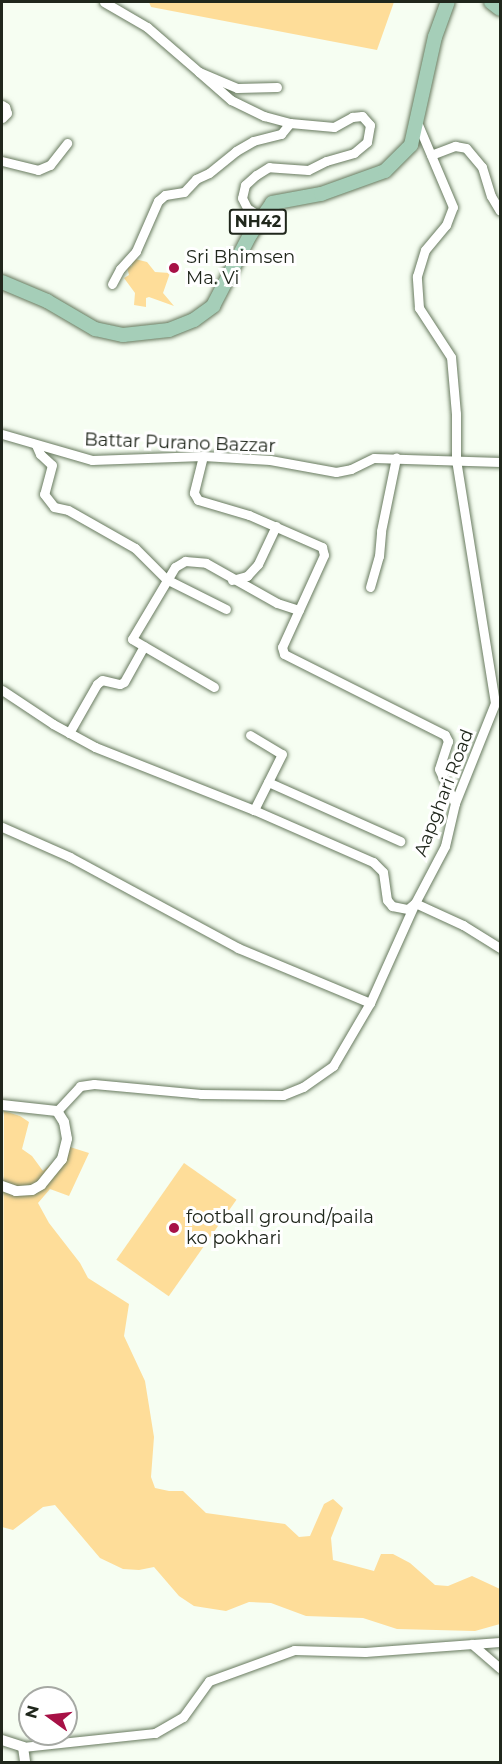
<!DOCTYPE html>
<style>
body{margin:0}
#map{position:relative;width:502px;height:1764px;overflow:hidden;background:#f6fef2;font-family:Montserrat,sans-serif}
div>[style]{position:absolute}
.green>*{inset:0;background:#fedd99;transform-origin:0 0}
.roads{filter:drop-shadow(0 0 2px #687a5f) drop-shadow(0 0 2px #687a5f)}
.minor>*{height:9px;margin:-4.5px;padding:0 4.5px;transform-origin:4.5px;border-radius:4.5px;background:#fff}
.tertiary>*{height:10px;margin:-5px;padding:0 5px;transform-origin:5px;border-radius:5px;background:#fff}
.primary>*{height:14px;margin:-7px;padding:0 7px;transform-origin:7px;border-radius:7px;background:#a5ceb8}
.dots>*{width:16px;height:16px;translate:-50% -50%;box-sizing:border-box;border:3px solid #fff;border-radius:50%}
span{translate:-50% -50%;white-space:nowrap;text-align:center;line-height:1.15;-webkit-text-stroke:6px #fff;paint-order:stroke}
.shield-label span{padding:2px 4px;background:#fff;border:2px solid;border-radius:4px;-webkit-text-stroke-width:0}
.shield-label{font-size:16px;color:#20271c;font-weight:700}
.poi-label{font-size:18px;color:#20271c}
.left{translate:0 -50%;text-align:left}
.street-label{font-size:18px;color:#20271c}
.frame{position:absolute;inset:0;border:3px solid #20271c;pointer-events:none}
.north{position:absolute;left:18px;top:1686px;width:60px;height:60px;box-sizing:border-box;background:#fff;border:2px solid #a6a9a4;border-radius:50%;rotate:285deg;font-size:16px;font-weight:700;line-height:24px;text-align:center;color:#20271c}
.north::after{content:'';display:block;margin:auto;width:21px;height:27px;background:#a71146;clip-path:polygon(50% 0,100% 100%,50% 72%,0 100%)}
</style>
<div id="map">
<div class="green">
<i style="clip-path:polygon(149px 2px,394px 2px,377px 50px,151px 7px)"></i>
<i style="clip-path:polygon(135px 259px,147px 262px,155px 272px,170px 273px,163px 293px,174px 306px,149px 297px,146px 298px,146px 307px,134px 305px,135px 293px,124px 278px,129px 275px,127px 267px,132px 266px,131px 261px)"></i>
<i style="clip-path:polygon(4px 1111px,20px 1116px,29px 1122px,22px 1149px,32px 1156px,43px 1171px,70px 1147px,89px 1153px,69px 1196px,50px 1189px,38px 1203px,49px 1223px,80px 1263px,88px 1278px,129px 1304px,124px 1336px,145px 1381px,154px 1437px,151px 1477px,155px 1488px,169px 1491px,183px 1491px,206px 1513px,285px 1524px,299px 1537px,310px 1536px,324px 1504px,333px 1499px,343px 1508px,331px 1538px,333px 1560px,374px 1571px,381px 1554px,393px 1554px,410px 1563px,435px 1585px,448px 1586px,472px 1576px,500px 1589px,500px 1624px,475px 1631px,397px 1629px,363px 1618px,306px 1616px,271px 1603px,249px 1602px,226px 1611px,194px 1606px,179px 1596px,154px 1567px,139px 1570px,123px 1569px,100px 1558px,55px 1505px,43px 1507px,13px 1530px,2px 1527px)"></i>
<i style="left:184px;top:1163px;width:64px;height:118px;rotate:35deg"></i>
</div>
<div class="roads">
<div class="minor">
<i style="left:104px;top:2px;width:50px;rotate:30.2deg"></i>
<i style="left:147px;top:27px;width:69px;rotate:40.9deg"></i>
<i style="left:199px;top:72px;width:41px;rotate:22.8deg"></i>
<i style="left:237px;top:88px;width:40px;rotate:-1.4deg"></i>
<i style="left:199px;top:72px;width:43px;rotate:41.2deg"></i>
<i style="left:231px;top:100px;width:37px;rotate:26deg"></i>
<i style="left:264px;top:116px;width:27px;rotate:15deg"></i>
<i style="left:290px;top:123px;width:44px;rotate:5.2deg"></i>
<i style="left:334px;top:127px;width:21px;rotate:-29deg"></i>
<i style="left:352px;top:117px;width:10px;rotate:-6deg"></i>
<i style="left:362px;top:116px;width:12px;rotate:48deg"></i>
<i style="left:370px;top:125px;width:17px;rotate:100deg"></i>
<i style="left:367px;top:142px;width:17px;rotate:140deg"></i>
<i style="left:354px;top:153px;width:29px;rotate:164deg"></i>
<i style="left:326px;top:161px;width:20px;rotate:153deg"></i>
<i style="left:308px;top:170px;width:39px;rotate:-176deg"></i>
<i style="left:269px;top:167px;width:15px;rotate:148deg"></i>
<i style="left:256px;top:175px;width:15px;rotate:138deg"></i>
<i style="left:245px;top:185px;width:13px;rotate:103deg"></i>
<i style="left:242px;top:198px;width:11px;rotate:63deg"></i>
<i style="left:247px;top:208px;width:17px;rotate:33deg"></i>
<i style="left:2px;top:105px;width:4px;rotate:34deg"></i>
<i style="left:5px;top:107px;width:6px;rotate:72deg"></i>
<i style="left:7px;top:113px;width:7px;rotate:135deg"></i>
<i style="left:431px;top:155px;width:26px;rotate:-21deg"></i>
<i style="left:455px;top:146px;width:11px;rotate:10deg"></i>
<i style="left:466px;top:148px;width:25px;rotate:50deg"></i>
<i style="left:482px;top:167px;width:30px;rotate:73deg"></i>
<i style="left:491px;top:196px;width:17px;rotate:59deg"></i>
<i style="left:2px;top:161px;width:37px;rotate:14deg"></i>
<i style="left:38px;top:170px;width:13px;rotate:-23deg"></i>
<i style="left:50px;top:165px;width:28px;rotate:-52deg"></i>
<i style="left:112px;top:284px;width:17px;rotate:-62deg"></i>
<i style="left:120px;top:269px;width:24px;rotate:-48deg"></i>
<i style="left:136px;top:251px;width:55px;rotate:-66.3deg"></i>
<i style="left:158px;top:201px;width:9px;rotate:-41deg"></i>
<i style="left:165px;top:195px;width:19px;rotate:-9deg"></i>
<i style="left:184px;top:192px;width:18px;rotate:-47deg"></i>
<i style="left:196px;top:179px;width:14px;rotate:-25deg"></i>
<i style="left:209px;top:173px;width:35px;rotate:-39deg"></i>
<i style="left:236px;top:151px;width:20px;rotate:-30deg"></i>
<i style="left:253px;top:141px;width:29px;rotate:-14deg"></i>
<i style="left:281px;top:134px;width:14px;rotate:-51deg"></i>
<i style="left:2px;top:434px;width:94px;rotate:16.1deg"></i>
<i style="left:92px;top:460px;width:111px;rotate:-2.1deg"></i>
<i style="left:203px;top:456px;width:67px;rotate:3.4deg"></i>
<i style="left:270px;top:460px;width:67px;rotate:10.3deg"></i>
<i style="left:336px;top:472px;width:15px;rotate:-11deg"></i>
<i style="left:351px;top:469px;width:25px;rotate:-26deg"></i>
<i style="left:374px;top:458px;width:126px;rotate:1.8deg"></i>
<i style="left:36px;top:445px;width:10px;rotate:66deg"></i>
<i style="left:40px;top:454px;width:16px;rotate:43deg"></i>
<i style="left:52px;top:465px;width:30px;rotate:105deg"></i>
<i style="left:44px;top:494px;width:16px;rotate:52deg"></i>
<i style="left:54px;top:507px;width:14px;rotate:12deg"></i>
<i style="left:68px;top:510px;width:77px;rotate:29.6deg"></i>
<i style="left:135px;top:548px;width:44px;rotate:45deg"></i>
<i style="left:166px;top:579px;width:67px;rotate:26.6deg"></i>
<i style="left:203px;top:456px;width:38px;rotate:104deg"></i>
<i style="left:194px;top:493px;width:8px;rotate:60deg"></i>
<i style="left:198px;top:500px;width:53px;rotate:16.4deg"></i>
<i style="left:249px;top:515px;width:80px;rotate:23.7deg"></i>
<i style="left:322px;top:547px;width:8px;rotate:76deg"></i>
<i style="left:324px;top:555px;width:101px;rotate:114.5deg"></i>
<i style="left:282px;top:647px;width:7px;rotate:74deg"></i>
<i style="left:284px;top:654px;width:180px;rotate:26.7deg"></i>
<i style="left:445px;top:735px;width:7px;rotate:63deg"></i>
<i style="left:448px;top:741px;width:29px;rotate:108deg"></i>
<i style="left:439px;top:769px;width:38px;rotate:65deg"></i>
<i style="left:232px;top:580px;width:16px;rotate:-15deg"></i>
<i style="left:247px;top:576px;width:16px;rotate:-47deg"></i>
<i style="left:258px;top:564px;width:42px;rotate:-64.7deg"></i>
<i style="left:370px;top:587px;width:32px;rotate:-74deg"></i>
<i style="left:379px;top:556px;width:25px;rotate:-85deg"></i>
<i style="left:381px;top:531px;width:75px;rotate:-78.4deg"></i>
<i style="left:214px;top:687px;width:95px;rotate:-149.7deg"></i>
<i style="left:132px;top:639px;width:84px;rotate:-59.2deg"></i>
<i style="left:175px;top:567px;width:12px;rotate:-31deg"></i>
<i style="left:185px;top:561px;width:21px;rotate:5deg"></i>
<i style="left:206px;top:563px;width:81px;rotate:29.4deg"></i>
<i style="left:277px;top:603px;width:23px;rotate:18deg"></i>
<i style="left:2px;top:690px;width:61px;rotate:33.7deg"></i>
<i style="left:53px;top:724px;width:48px;rotate:28.7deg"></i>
<i style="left:95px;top:747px;width:171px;rotate:21.6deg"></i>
<i style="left:254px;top:810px;width:130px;rotate:23.6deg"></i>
<i style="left:373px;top:862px;width:14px;rotate:45deg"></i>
<i style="left:383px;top:872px;width:28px;rotate:82deg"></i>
<i style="left:387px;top:900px;width:8px;rotate:50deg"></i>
<i style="left:392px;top:906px;width:16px;rotate:11deg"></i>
<i style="left:408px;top:909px;width:9px;rotate:-41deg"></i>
<i style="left:415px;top:903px;width:64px;rotate:-62.2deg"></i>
<i style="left:445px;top:846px;width:44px;rotate:-76.9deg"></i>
<i style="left:455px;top:803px;width:108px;rotate:-68.2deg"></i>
<i style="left:495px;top:703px;width:246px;rotate:-99.1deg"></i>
<i style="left:456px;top:460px;width:46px;rotate:-90deg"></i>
<i style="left:456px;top:414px;width:57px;rotate:-95deg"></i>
<i style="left:451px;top:357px;width:59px;rotate:-123.1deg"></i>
<i style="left:419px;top:308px;width:32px;rotate:-94deg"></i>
<i style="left:417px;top:276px;width:27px;rotate:-73deg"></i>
<i style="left:425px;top:250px;width:33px;rotate:-50deg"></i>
<i style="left:446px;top:225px;width:19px;rotate:-69deg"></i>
<i style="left:453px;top:207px;width:92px;rotate:-113deg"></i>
<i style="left:69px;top:733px;width:56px;rotate:-60.3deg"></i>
<i style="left:97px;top:684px;width:6px;rotate:-39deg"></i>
<i style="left:102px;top:680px;width:18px;rotate:13deg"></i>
<i style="left:120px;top:684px;width:4px;rotate:-27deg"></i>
<i style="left:124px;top:682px;width:41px;rotate:-60.9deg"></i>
<i style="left:250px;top:735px;width:37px;rotate:31deg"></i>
<i style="left:282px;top:754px;width:63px;rotate:116.6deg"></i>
<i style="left:268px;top:782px;width:145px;rotate:24.1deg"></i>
<i style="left:2px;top:827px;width:74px;rotate:23.8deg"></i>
<i style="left:70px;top:857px;width:191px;rotate:28.4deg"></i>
<i style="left:238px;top:948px;width:143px;rotate:22.6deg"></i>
<i style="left:57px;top:1111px;width:34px;rotate:-47deg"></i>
<i style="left:80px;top:1086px;width:14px;rotate:-8deg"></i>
<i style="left:94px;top:1084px;width:107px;rotate:5.3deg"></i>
<i style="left:201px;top:1094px;width:82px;rotate:0.7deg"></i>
<i style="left:283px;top:1095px;width:22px;rotate:-22deg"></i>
<i style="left:303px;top:1087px;width:37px;rotate:-35deg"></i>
<i style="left:333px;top:1066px;width:73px;rotate:-59.6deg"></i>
<i style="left:370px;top:1003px;width:110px;rotate:-65.8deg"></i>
<i style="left:415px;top:903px;width:53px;rotate:24.6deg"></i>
<i style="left:463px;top:925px;width:44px;rotate:31.9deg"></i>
<i style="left:472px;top:1644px;width:37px;rotate:41deg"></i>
<i style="left:23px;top:1747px;width:133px;rotate:-6.1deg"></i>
<i style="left:155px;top:1733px;width:32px;rotate:-30deg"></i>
<i style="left:183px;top:1717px;width:44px;rotate:-54.2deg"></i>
<i style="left:209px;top:1681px;width:90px;rotate:-20deg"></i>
<i style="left:294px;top:1650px;width:71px;rotate:1.6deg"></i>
<i style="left:365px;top:1652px;width:135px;rotate:-4.2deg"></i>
</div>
<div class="tertiary">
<i style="left:2px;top:1105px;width:55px;rotate:6.2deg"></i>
<i style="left:57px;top:1111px;width:13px;rotate:58deg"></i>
<i style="left:64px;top:1122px;width:17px;rotate:80deg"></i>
<i style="left:67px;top:1139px;width:21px;rotate:104deg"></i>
<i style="left:62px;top:1159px;width:33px;rotate:129deg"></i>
<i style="left:41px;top:1185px;width:10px;rotate:151deg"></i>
<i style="left:32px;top:1190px;width:16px;rotate:176deg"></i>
<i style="left:16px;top:1191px;width:15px;rotate:-160deg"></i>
<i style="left:2px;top:1740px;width:22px;rotate:18deg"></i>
<i style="left:23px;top:1747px;width:15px;rotate:82deg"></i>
</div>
<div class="primary">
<i style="left:491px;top:2px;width:11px;rotate:38deg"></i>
<i style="left:2px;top:282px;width:49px;rotate:22.9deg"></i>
<i style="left:47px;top:301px;width:56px;rotate:30.3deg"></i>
<i style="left:95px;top:329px;width:29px;rotate:12deg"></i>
<i style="left:123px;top:335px;width:46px;rotate:-6.2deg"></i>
<i style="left:169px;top:330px;width:27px;rotate:-22deg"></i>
<i style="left:194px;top:320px;width:24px;rotate:-36deg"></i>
<i style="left:213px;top:306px;width:80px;rotate:-62.5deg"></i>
<i style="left:250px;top:235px;width:39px;rotate:-55deg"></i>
<i style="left:272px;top:203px;width:50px;rotate:-10.4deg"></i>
<i style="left:321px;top:194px;width:68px;rotate:-19.8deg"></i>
<i style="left:385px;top:171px;width:37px;rotate:-45deg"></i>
<i style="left:411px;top:145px;width:111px;rotate:-77.5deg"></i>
<i style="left:435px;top:37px;width:37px;rotate:-70deg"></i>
</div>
</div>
<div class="dots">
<i style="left:174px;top:268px;background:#a71146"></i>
<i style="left:174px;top:1228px;background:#a71146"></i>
</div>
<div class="shield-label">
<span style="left:258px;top:222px">NH42</span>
</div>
<div class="poi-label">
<span class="left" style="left:186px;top:268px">Sri Bhimsen<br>Ma. Vi</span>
<span class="left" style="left:186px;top:1228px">football ground/paila<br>ko pokhari</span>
</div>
<div class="street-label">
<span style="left:180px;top:443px;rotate:2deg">Battar Purano Bazzar</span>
<span style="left:444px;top:793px;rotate:-69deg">Aapghari Road</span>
</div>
<div class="frame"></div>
<div class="north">N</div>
</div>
